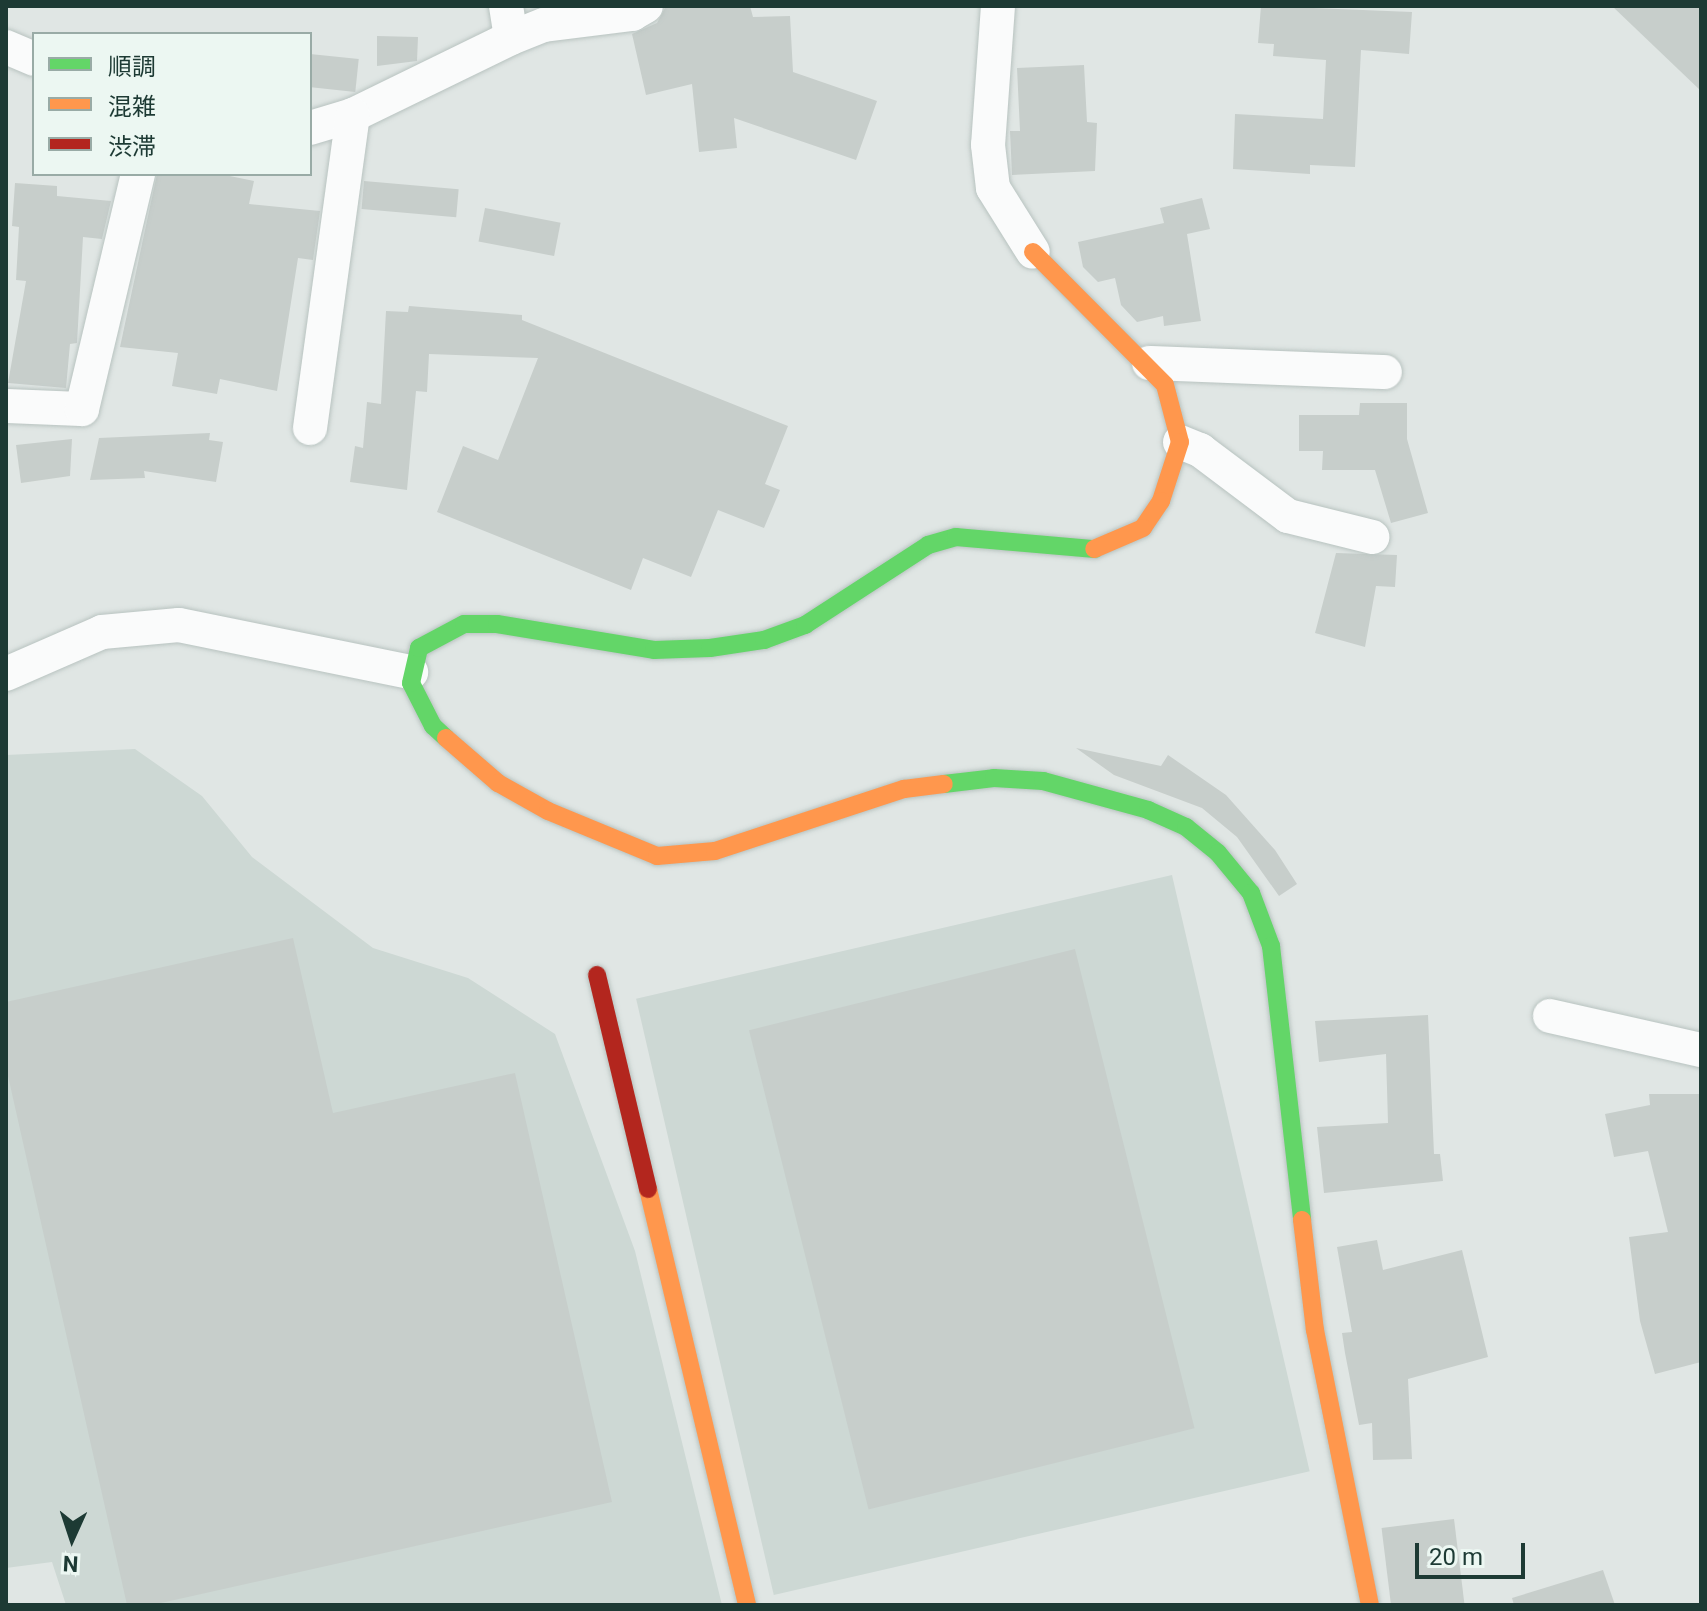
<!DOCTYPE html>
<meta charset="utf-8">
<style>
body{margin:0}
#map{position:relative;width:1707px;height:1611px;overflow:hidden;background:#e0e6e4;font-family:Roboto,"Noto Sans JP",sans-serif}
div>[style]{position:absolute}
.built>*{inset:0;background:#cdd8d4;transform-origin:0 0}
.building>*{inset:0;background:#c7cecb;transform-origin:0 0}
.roads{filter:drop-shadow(0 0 2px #b8c3c0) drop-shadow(0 0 2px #b8c3c0)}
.street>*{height:34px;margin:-17px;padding:0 17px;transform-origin:17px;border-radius:17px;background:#fafbfb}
.fast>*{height:18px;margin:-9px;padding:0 9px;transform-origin:9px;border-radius:9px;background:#63d668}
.slow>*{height:18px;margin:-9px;padding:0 9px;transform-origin:9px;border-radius:9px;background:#ff974d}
.jam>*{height:18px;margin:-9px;padding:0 9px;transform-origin:9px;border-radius:9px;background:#b3261e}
span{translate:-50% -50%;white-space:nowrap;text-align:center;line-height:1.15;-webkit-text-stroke:8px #ecf7f2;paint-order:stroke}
.frame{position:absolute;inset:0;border:8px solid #1d3a34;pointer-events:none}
.legend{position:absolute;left:32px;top:32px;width:280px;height:144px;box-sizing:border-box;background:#ecf7f2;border:2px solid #99aba6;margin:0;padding:10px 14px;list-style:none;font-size:24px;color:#1d3a34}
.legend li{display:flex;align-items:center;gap:16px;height:40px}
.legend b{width:40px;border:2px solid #99aba6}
.north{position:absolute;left:32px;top:1499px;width:80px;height:80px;-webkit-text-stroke:6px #ecf7f2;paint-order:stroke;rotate:183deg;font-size:22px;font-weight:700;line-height:32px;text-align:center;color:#1d3a34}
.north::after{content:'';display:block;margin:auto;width:28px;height:36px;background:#1d3a34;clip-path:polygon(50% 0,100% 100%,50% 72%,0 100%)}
.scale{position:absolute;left:1415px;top:1543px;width:110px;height:36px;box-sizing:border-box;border:4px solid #1d3a34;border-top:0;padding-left:10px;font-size:24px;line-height:28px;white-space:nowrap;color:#1d3a34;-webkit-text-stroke:6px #ecf7f2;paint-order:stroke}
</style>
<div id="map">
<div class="built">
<i style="clip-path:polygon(135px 749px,202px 796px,252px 857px,373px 948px,468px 978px,555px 1034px,635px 1251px,722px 1605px,66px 1605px,52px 1562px,6px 1568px,6px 755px)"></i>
<i style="left:1172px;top:875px;width:612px;height:550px;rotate:77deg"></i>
</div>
<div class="building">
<i style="clip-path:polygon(666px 6px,750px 6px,753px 17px,790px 16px,793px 72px,877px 101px,856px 160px,734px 118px,737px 148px,699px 152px,692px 84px,646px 95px,632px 34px,657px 23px)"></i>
<i style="clip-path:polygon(1261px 6px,1412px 12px,1409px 54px,1361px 50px,1355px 167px,1310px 165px,1310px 174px,1233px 169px,1235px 114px,1323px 119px,1326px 60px,1273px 56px,1274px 44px,1258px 43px)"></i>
<i style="clip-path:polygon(1612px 6px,1701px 6px,1701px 91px)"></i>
<i style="clip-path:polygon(377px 36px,418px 37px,417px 61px,377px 66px)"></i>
<i style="left:310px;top:54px;width:49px;height:33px;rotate:6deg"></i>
<i style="clip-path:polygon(1084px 65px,1087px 122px,1097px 123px,1095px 171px,1012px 175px,1010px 131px,1020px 131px,1017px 68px)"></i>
<i style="clip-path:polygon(157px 174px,220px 174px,254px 181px,249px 204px,320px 211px,313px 260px,298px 258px,277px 391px,220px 379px,217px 394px,172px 386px,178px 353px,120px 347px)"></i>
<i style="left:364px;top:181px;width:95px;height:28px;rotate:5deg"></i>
<i style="clip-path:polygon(15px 183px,57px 186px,57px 196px,111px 201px,102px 239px,83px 237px,77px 343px,70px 344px,66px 388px,8px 383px,26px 281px,16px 280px,19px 227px,12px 226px)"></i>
<i style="clip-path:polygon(1202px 198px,1210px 229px,1187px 234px,1201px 321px,1164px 326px,1163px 316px,1137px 322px,1121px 305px,1115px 278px,1098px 282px,1083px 267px,1078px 242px,1164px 223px,1160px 208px)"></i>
<i style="left:485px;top:208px;width:77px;height:34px;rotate:11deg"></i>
<i style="clip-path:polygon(409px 306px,522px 315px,522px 320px,788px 426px,765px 484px,780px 490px,764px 528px,718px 510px,691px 577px,643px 558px,631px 590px,437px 512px,463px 446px,498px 460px,538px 358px,429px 354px,427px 392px,416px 391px,407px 490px,350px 482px,355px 446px,363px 448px,367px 402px,381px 404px,386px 311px,408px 312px)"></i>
<i style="clip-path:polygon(1360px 403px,1407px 403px,1407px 439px,1428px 513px,1391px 523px,1375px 470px,1322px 470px,1323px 451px,1299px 451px,1299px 415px,1359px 415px)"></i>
<i style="clip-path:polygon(210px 433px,209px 440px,223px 442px,216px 482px,144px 471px,145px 478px,90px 480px,99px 438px)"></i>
<i style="clip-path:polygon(72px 439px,70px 476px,21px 483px,16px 445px)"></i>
<i style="clip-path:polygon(1336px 553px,1397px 555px,1395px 587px,1376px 586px,1365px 647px,1315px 633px)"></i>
<i style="clip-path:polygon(1076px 748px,1161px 766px,1168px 755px,1226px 795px,1275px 850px,1297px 884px,1279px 896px,1237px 837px,1202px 808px,1114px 775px)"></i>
<i style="clip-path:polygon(293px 938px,333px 1113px,515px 1073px,612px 1502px,152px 1605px,127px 1605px,6px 1067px,6px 1002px)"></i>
<i style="left:1075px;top:949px;width:494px;height:336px;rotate:76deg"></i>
<i style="clip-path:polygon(1428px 1015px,1434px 1154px,1440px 1154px,1443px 1181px,1324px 1193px,1317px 1127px,1388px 1123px,1386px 1054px,1319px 1062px,1315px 1021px)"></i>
<i style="clip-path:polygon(1649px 1094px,1701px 1094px,1701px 1362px,1655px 1374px,1640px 1321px,1629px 1237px,1668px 1232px,1648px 1151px,1614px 1157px,1605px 1114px,1650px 1105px)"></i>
<i style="clip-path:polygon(1377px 1240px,1383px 1270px,1462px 1250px,1488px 1357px,1408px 1379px,1412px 1459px,1373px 1460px,1372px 1423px,1359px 1425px,1345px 1353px,1342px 1333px,1352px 1332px,1337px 1247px)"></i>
<i style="left:1454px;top:1519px;width:87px;height:73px;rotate:83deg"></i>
<i style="clip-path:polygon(1603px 1570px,1615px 1605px,1514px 1605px,1512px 1598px)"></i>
</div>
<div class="roads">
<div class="street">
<i style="left:506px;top:6px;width:32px;rotate:81deg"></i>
<i style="left:511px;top:38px;width:35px;rotate:-22deg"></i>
<i style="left:544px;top:25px;width:89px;rotate:-7.1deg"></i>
<i style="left:632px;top:14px;width:16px;rotate:-30deg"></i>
<i style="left:998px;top:6px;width:139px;rotate:94.1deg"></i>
<i style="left:988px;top:145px;width:43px;rotate:83.4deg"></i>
<i style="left:993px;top:188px;width:75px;rotate:58deg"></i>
<i style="left:6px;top:47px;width:30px;rotate:23deg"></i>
<i style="left:310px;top:128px;width:45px;rotate:-16.8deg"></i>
<i style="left:353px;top:115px;width:176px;rotate:-26deg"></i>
<i style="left:1149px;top:363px;width:236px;rotate:2.2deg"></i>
<i style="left:6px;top:406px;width:76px;rotate:2.3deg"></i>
<i style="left:82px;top:409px;width:242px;rotate:-76.6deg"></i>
<i style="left:310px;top:428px;width:316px;rotate:-82.2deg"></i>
<i style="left:1180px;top:442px;width:22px;rotate:22deg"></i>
<i style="left:1200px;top:450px;width:110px;rotate:36.9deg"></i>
<i style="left:1288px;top:516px;width:87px;rotate:14deg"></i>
<i style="left:6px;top:674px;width:105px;rotate:-23.6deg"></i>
<i style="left:102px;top:632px;width:77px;rotate:-5.2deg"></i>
<i style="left:179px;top:625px;width:237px;rotate:11.5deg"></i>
<i style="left:1550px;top:1016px;width:155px;rotate:12.7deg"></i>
</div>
<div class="fast">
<i style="left:446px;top:738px;width:18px;rotate:-137deg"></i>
<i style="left:433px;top:726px;width:48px;rotate:-117.1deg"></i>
<i style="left:411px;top:683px;width:36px;rotate:-77deg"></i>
<i style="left:419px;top:648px;width:51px;rotate:-28.1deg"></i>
<i style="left:464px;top:624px;width:33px"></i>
<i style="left:497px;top:624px;width:159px;rotate:9.4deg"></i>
<i style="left:654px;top:650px;width:56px;rotate:-2deg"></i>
<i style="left:710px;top:648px;width:55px;rotate:-8.4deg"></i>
<i style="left:764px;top:640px;width:44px;rotate:-20.1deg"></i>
<i style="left:805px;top:625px;width:147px;rotate:-33deg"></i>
<i style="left:928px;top:545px;width:29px;rotate:-16deg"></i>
<i style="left:956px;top:537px;width:139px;rotate:5deg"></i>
<i style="left:944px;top:784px;width:50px;rotate:-6.8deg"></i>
<i style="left:994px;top:778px;width:49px;rotate:3.5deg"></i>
<i style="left:1043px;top:781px;width:109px;rotate:15.4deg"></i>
<i style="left:1148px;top:810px;width:42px;rotate:24.1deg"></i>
<i style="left:1186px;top:827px;width:41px;rotate:39.1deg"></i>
<i style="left:1218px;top:853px;width:52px;rotate:50.5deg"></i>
<i style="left:1251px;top:893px;width:57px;rotate:69.3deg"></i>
<i style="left:1271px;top:946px;width:276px;rotate:83.5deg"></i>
</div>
<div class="slow">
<i style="left:1033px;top:252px;width:187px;rotate:45.2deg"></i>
<i style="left:1165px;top:385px;width:59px;rotate:75.3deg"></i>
<i style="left:1180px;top:442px;width:62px;rotate:107.9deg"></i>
<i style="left:1161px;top:501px;width:32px;rotate:124deg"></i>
<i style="left:1143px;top:528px;width:53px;rotate:156.8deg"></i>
<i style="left:446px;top:738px;width:69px;rotate:40.9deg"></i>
<i style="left:498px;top:783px;width:57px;rotate:29.2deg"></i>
<i style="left:548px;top:811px;width:118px;rotate:22.4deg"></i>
<i style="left:657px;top:856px;width:58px;rotate:-4.9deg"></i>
<i style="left:715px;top:851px;width:199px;rotate:-18.2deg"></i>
<i style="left:904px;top:789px;width:40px;rotate:-7.1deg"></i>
<i style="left:648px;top:1189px;width:428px;rotate:76.6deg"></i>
<i style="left:1302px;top:1220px;width:111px;rotate:83.3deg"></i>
<i style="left:1315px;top:1330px;width:280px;rotate:78.7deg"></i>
</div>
<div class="jam">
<i style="left:597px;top:975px;width:220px;rotate:76.6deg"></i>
</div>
</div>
<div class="frame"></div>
<ul class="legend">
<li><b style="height:10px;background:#63d668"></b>順調</li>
<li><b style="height:10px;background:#ff974d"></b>混雑</li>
<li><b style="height:10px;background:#b3261e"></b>渋滞</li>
</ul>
<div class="north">N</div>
<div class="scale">20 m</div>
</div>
